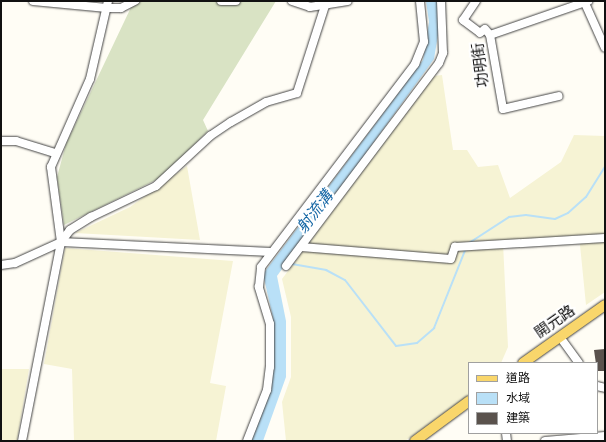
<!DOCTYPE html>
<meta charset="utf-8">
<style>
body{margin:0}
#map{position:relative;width:606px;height:442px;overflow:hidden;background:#fffdf5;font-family:Spectral,"Noto Sans TC",serif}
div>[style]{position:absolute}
.farmland>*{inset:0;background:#f6f3d4}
.cemetery>*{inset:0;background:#d9e3c4}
.water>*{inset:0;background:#b9e0f7}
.stream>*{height:2px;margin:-1px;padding:0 1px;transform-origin:1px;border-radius:1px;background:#b9e0f7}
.building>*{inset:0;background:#5a524d}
.roads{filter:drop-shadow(0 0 1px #444) drop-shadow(0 0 1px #444)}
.minor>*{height:8px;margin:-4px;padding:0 4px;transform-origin:4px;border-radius:4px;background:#fff}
.major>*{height:10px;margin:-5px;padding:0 5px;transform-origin:5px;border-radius:5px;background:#f9d66b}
span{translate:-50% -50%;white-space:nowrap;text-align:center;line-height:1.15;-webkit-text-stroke:4px #fff;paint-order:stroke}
.street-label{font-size:15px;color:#111}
.water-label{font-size:16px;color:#1768a6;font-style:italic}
.frame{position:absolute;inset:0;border:2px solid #111;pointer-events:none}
.legend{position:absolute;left:468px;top:362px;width:130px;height:72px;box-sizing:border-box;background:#fff;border:1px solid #a0a0a0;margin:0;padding:5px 7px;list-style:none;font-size:12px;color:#111}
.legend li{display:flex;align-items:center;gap:8px;height:20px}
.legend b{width:20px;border:1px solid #a0a0a0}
</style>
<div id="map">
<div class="farmland">
<i style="clip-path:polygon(442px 75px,453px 150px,467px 150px,478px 167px,498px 165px,510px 198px,561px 162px,574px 135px,605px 136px,605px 292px,586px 305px,579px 235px,503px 243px,508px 347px,501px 363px,469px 363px,469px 395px,405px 441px,286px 441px,282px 402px,291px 377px,291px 317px,282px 279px,434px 76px)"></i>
<i style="clip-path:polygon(187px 166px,200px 240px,75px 233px,130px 207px)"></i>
<i style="clip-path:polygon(65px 248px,233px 261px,210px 383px,226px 386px,216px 441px,74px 441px,72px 369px,44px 364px)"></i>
<i style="clip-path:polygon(1px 369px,29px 369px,17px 441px,1px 441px)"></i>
</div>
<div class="cemetery">
<i style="clip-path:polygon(134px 1px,276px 1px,203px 120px,208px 131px,160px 178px,64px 225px,57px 177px,66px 144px)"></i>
</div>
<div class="water">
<i style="clip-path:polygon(426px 1px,437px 1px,440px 23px,434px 59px,277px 276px,286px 321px,286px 377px,263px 441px,250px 441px,271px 382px,273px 318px,263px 274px,423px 60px,429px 22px)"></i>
</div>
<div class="stream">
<i style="left:469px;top:243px;width:48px;rotate:-33deg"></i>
<i style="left:509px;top:217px;width:17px;rotate:-7deg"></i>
<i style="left:526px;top:215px;width:29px;rotate:8deg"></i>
<i style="left:555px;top:219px;width:14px;rotate:-25deg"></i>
<i style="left:568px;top:213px;width:24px;rotate:-42deg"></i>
<i style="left:586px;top:197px;width:36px;rotate:-58deg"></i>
<i style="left:292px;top:264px;width:35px;rotate:10deg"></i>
<i style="left:326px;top:270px;width:21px;rotate:28deg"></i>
<i style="left:345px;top:280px;width:83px;rotate:52.3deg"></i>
<i style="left:396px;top:346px;width:21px;rotate:-8deg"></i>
<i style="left:417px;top:343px;width:23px;rotate:-41deg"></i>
<i style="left:434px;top:328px;width:86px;rotate:-68.2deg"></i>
</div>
<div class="building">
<i style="clip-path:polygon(605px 349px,605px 371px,597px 371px,594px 350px)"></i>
</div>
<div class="roads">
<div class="minor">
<i style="left:33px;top:1px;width:74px;rotate:5.4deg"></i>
<i style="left:107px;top:8px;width:14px"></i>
<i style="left:121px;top:8px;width:16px;rotate:-27deg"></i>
<i style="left:221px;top:1px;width:15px"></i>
<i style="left:292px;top:1px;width:19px;rotate:18deg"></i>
<i style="left:310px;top:7px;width:38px;rotate:-9deg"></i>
<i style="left:476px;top:1px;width:23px;rotate:124deg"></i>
<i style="left:463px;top:20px;width:21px;rotate:37deg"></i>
<i style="left:480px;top:33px;width:6px;rotate:-39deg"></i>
<i style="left:485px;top:29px;width:8px;rotate:50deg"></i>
<i style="left:584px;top:1px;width:51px;rotate:65.9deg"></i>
<i style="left:490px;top:35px;width:75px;rotate:80deg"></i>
<i style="left:503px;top:109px;width:57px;rotate:-13.1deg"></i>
<i style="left:490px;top:35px;width:104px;rotate:-19.1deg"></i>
<i style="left:1px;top:141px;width:15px"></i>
<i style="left:16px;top:141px;width:41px;rotate:17.1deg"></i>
<i style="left:61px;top:242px;width:15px;rotate:-53deg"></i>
<i style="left:70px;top:230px;width:25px;rotate:-32deg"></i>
<i style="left:91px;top:217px;width:72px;rotate:-25.5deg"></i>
<i style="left:156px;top:186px;width:74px;rotate:-42.8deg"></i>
<i style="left:210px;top:136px;width:25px;rotate:-34deg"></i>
<i style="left:231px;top:122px;width:40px;rotate:-29.7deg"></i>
<i style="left:266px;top:102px;width:32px;rotate:-16deg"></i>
<i style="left:297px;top:93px;width:91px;rotate:-72.2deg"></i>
<i style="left:301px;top:247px;width:150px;rotate:4.6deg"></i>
<i style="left:451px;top:259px;width:13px;rotate:-72deg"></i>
<i style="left:455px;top:247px;width:150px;rotate:-3.4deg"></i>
<i style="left:1px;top:265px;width:14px;rotate:-8deg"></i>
<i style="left:15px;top:263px;width:51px;rotate:-24.5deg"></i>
<i style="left:61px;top:242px;width:210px;rotate:2.7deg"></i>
<i style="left:286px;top:266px;width:254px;rotate:-53deg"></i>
<i style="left:439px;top:63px;width:11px;rotate:-68deg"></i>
<i style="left:443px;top:53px;width:52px;rotate:-92.2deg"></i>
<i style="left:560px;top:337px;width:32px;rotate:54deg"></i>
<i style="left:597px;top:386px;width:8px;rotate:14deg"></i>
<i style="left:506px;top:433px;width:8px;rotate:83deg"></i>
<i style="left:22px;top:441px;width:203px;rotate:-78.9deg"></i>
<i style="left:61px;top:242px;width:76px;rotate:-97.6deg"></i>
<i style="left:51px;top:167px;width:96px;rotate:-66.1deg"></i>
<i style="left:90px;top:79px;width:80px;rotate:-77deg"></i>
<i style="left:247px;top:441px;width:55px;rotate:-68.6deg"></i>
<i style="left:267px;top:390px;width:23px;rotate:-83deg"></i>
<i style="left:270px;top:367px;width:43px;rotate:-90deg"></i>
<i style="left:270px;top:324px;width:39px;rotate:-107deg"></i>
<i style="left:259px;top:287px;width:20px;rotate:-84deg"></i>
<i style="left:261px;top:267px;width:255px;rotate:-52.8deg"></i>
<i style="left:415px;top:64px;width:24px;rotate:-68deg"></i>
<i style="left:424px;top:42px;width:41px;rotate:-95.6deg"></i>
<i style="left:545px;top:441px;width:60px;rotate:-4.8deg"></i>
</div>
<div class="major">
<i style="left:523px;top:363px;width:100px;rotate:-35.3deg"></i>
<i style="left:415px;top:441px;width:67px;rotate:-36.5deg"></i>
</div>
</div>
<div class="street-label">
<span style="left:481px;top:65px;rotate:-97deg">功明街</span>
<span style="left:555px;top:322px;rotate:-35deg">開元路</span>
</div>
<div class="water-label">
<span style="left:315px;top:212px;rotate:-53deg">射流溝</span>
</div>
<div class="frame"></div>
<ul class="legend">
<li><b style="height:5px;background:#f9d66b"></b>道路</li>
<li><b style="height:11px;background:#b9e0f7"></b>水域</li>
<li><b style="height:11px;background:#5a524d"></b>建築</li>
</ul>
</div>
